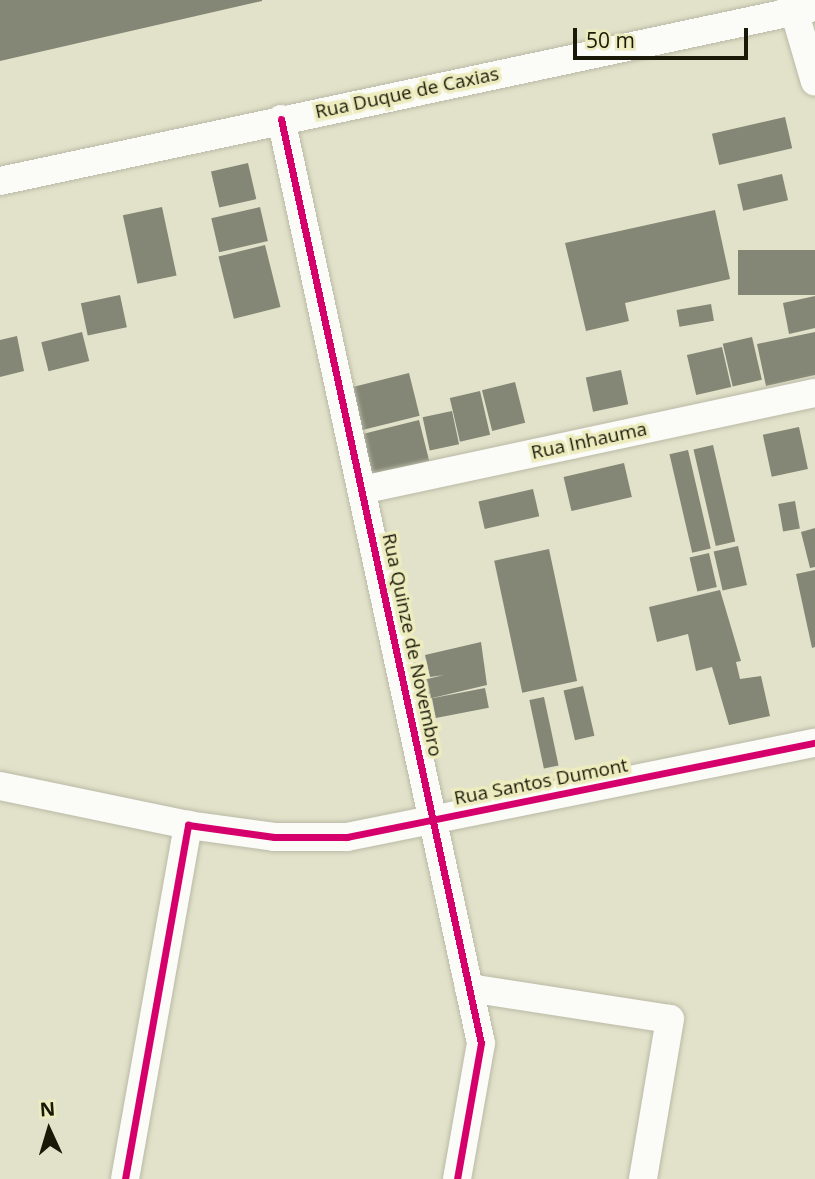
<!DOCTYPE html>
<style>
body{margin:0}
#map{position:relative;width:815px;height:1179px;overflow:hidden;background:#e2e2ca;font-family:"Open Sans",sans-serif}
div>[style]{position:absolute}
.building>*{inset:0;background:#848775;transform-origin:0 0}
.roads{filter:drop-shadow(0 0 2px #b9b9a6) drop-shadow(0 0 2px #b9b9a6)}
.minor>*{height:28px;margin:-14px;padding:0 14px;transform-origin:14px;border-radius:14px;background:#fbfbf7}
.cycleway>*{height:7px;margin:-3.5px;padding:0 3.5px;transform-origin:3.5px;border-radius:3.5px;background:#d6006c}
span{translate:-50% -50%;white-space:nowrap;text-align:center;line-height:1.15;-webkit-text-stroke:7px #edecbf;paint-order:stroke}
.street-label{font-size:19px;color:#1a1908}
.north{position:absolute;left:14px;top:1095px;width:70px;height:70px;-webkit-text-stroke:5px #edecbf;paint-order:stroke;rotate:356deg;font-size:19px;font-weight:700;line-height:28px;text-align:center;color:#1a1908}
.north::after{content:'';display:block;margin:auto;width:24px;height:32px;background:#1a1908;clip-path:polygon(50% 0,100% 100%,50% 72%,0 100%)}
.scale{position:absolute;left:573px;top:28px;width:175px;height:32px;box-sizing:border-box;border:4px solid #1a1908;border-top:0;padding-left:9px;font-size:21px;line-height:24px;white-space:nowrap;color:#1a1908;-webkit-text-stroke:5px #edecbf;paint-order:stroke}
</style>
<div id="map">
<div class="building">
<i style="clip-path:polygon(0 0,262px 0,262px 1px,0 61px)"></i>
<i style="left:785px;top:117px;width:32px;height:75px;rotate:77deg"></i>
<i style="left:248px;top:163px;width:37px;height:38px;rotate:77deg"></i>
<i style="left:782px;top:174px;width:27px;height:46px;rotate:77deg"></i>
<i style="left:162px;top:207px;width:70px;height:40px;rotate:78deg"></i>
<i style="left:260px;top:207px;width:35px;height:50px;rotate:77deg"></i>
<i style="clip-path:polygon(715px 210px,730px 279px,625px 303px,629px 321px,586px 331px,565px 243px)"></i>
<i style="left:265px;top:245px;width:64px;height:48px;rotate:76deg"></i>
<i style="left:815px;top:250px;width:45px;height:77px;rotate:90deg"></i>
<i style="left:120px;top:295px;width:33px;height:40px;rotate:78deg"></i>
<i style="clip-path:polygon(815px 296px,815px 328px,789px 334px,783px 303px)"></i>
<i style="left:711px;top:304px;width:17px;height:35px;rotate:80deg"></i>
<i style="left:82px;top:332px;width:30px;height:42px;rotate:76deg"></i>
<i style="clip-path:polygon(815px 332px,815px 375px,766px 386px,757px 344px)"></i>
<i style="clip-path:polygon(17px 336px,24px 371px,0 377px,0 340px)"></i>
<i style="left:752px;top:337px;width:44px;height:30px;rotate:77deg"></i>
<i style="left:722px;top:347px;width:41px;height:36px;rotate:77deg"></i>
<i style="left:621px;top:370px;width:35px;height:36px;rotate:78deg"></i>
<i style="left:409px;top:373px;width:44px;height:62px;rotate:76deg"></i>
<i style="left:515px;top:382px;width:42px;height:34px;rotate:76deg"></i>
<i style="left:480px;top:391px;width:45px;height:31px;rotate:77deg"></i>
<i style="left:452px;top:411px;width:34px;height:30px;rotate:78deg"></i>
<i style="left:419px;top:420px;width:42px;height:59px;rotate:76deg"></i>
<i style="left:799px;top:427px;width:43px;height:37px;rotate:78deg"></i>
<i style="left:713px;top:445px;width:99px;height:20px;rotate:77deg"></i>
<i style="left:688px;top:450px;width:101px;height:19px;rotate:77deg"></i>
<i style="left:624px;top:463px;width:35px;height:62px;rotate:77deg"></i>
<i style="left:533px;top:489px;width:28px;height:56px;rotate:77deg"></i>
<i style="left:795px;top:501px;width:28px;height:17px;rotate:80deg"></i>
<i style="clip-path:polygon(815px 528px,815px 567px,810px 568px,801px 532px)"></i>
<i style="left:738px;top:546px;width:40px;height:25px;rotate:77deg"></i>
<i style="left:549px;top:549px;width:135px;height:56px;rotate:78deg"></i>
<i style="left:709px;top:553px;width:35px;height:20px;rotate:77deg"></i>
<i style="clip-path:polygon(815px 570px,815px 647px,812px 648px,796px 574px)"></i>
<i style="clip-path:polygon(720px 590px,741px 661px,736px 662px,740px 679px,761px 676px,770px 716px,729px 725px,712px 667px,696px 671px,688px 634px,657px 642px,649px 607px)"></i>
<i style="clip-path:polygon(481px 642px,487px 685px,428px 699px,423px 680px,444px 675px,430px 677px,425px 655px)"></i>
<i style="left:583px;top:686px;width:51px;height:20px;rotate:77deg"></i>
<i style="left:485px;top:688px;width:20px;height:54px;rotate:79deg"></i>
<i style="left:544px;top:697px;width:70px;height:15px;rotate:78deg"></i>
</div>
<div class="roads">
<div class="minor">
<i style="left:791px;top:0;width:85px;rotate:73.7deg"></i>
<i style="left:281px;top:119px;width:945px;rotate:77.79deg"></i>
<i style="left:481px;top:1043px;width:138px;rotate:100deg"></i>
<i style="left:0;top:181px;width:833px;rotate:-12.05deg"></i>
<i style="left:362px;top:490px;width:463px;rotate:-12.1deg"></i>
<i style="left:0;top:786px;width:192px;rotate:11.7deg"></i>
<i style="left:188px;top:825px;width:87px;rotate:7.9deg"></i>
<i style="left:274px;top:837px;width:73px"></i>
<i style="left:347px;top:837px;width:477px;rotate:-11.4deg"></i>
<i style="left:469px;top:988px;width:203px;rotate:8.8deg"></i>
<i style="left:670px;top:1019px;width:162px;rotate:99.6deg"></i>
<i style="left:125px;top:1179px;width:360px;rotate:-79.9deg"></i>
</div>
</div>
<div class="cycleway">
<i style="left:281px;top:119px;width:945px;rotate:77.79deg"></i>
<i style="left:481px;top:1043px;width:138px;rotate:100deg"></i>
<i style="left:125px;top:1179px;width:360px;rotate:-79.9deg"></i>
<i style="left:188px;top:825px;width:87px;rotate:7.9deg"></i>
<i style="left:274px;top:837px;width:73px"></i>
<i style="left:347px;top:837px;width:477px;rotate:-11.4deg"></i>
</div>
<div class="street-label">
<span style="left:407px;top:93px;rotate:-12deg">Rua Duque de Caxias</span>
<span style="left:589px;top:441px;rotate:-12deg">Rua Inhauma</span>
<span style="left:412px;top:645px;rotate:78deg">Rua Quinze de Novembro</span>
<span style="left:541px;top:782px;rotate:-11deg">Rua Santos Dumont</span>
</div>
<div class="north">N</div>
<div class="scale">50 m</div>
</div>
